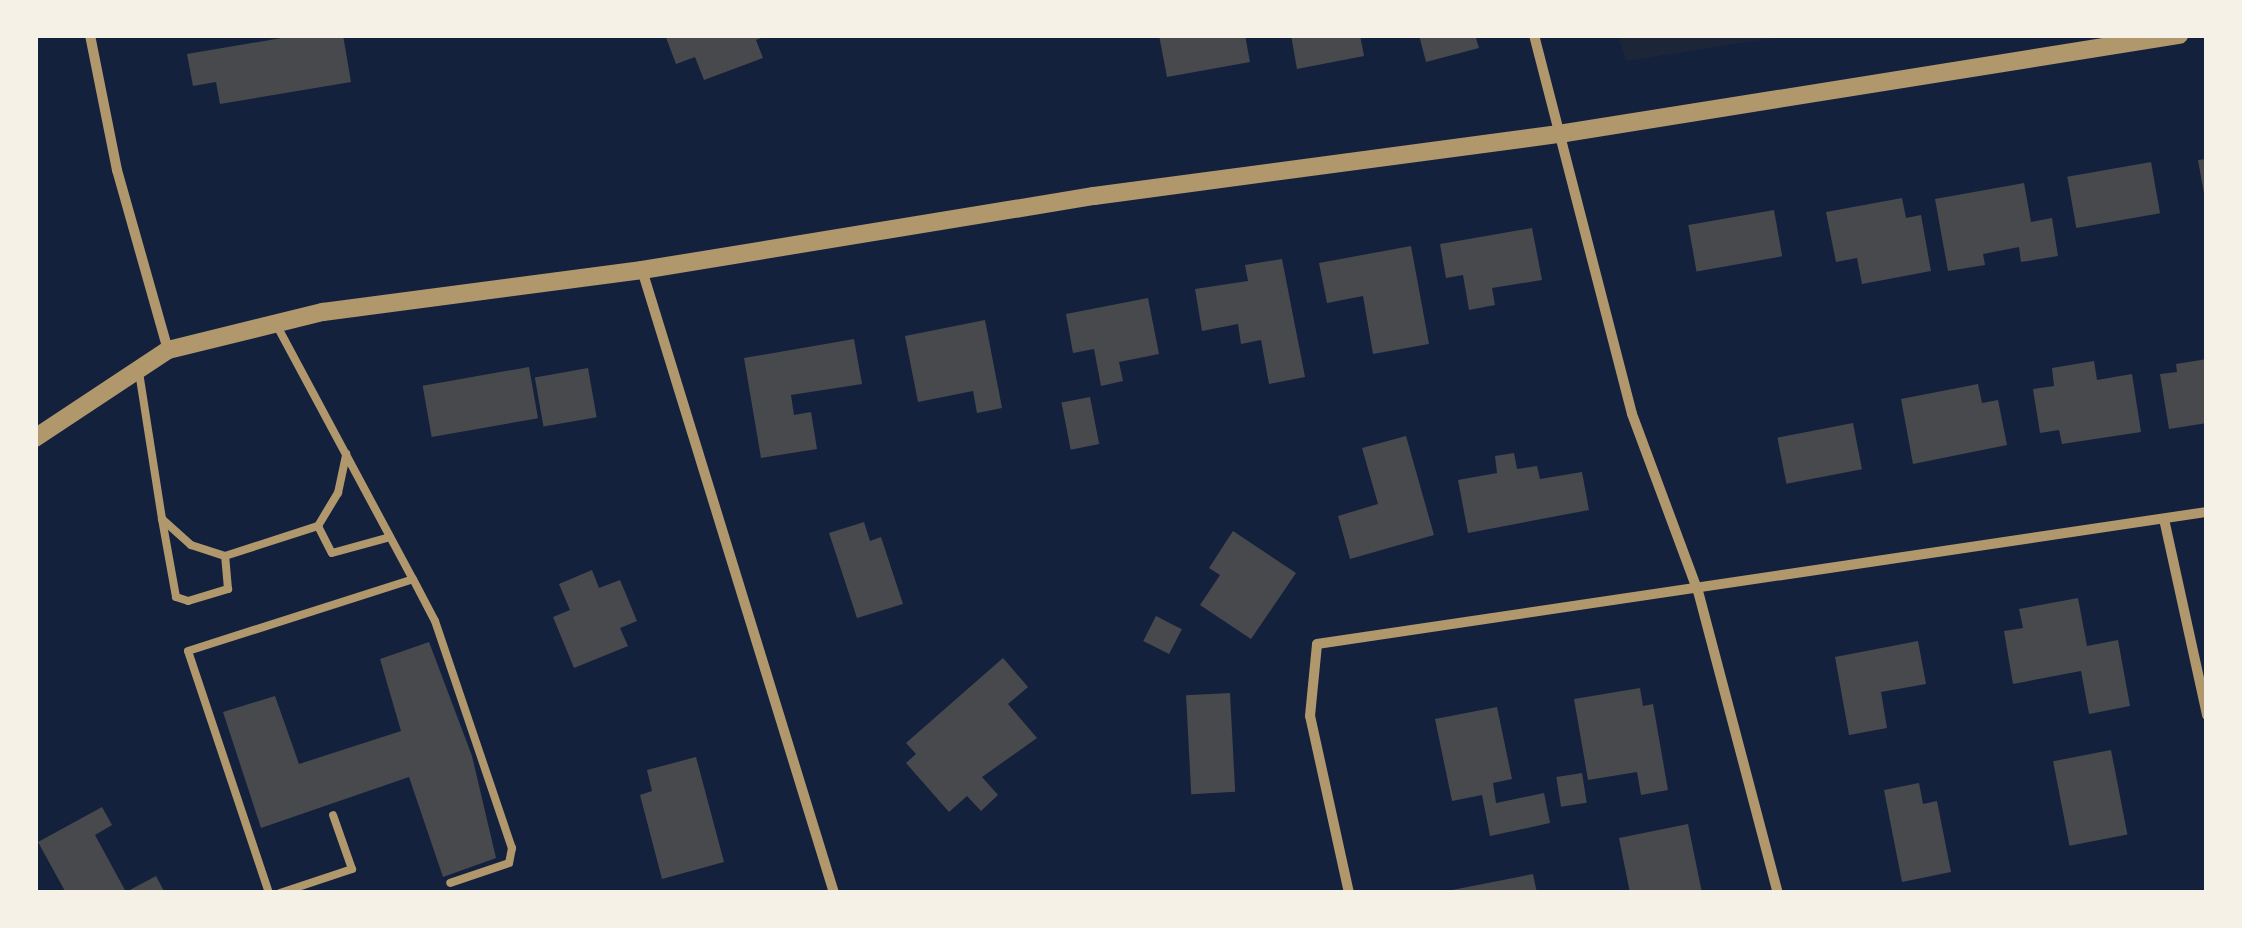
<!DOCTYPE html>
<style>
body{margin:0}
#map{position:relative;width:2242px;height:928px;overflow:hidden;background:#14213d;font-family:"Asap Condensed",sans-serif}
div>[style]{position:absolute}
.green>*{inset:0;background:#1d2539}
.building>*{inset:0;background:#48494c;transform-origin:0 0}
.service>*{height:8px;margin:-4px;padding:0 4px;transform-origin:4px;border-radius:4px;background:#b1986c}
.minor>*{height:10px;margin:-5px;padding:0 5px;transform-origin:5px;border-radius:5px;background:#b1986c}
.tertiary>*{height:18px;margin:-9px;padding:0 9px;transform-origin:9px;border-radius:9px;background:#b1986c}
span{translate:-50% -50%;white-space:nowrap;text-align:center;line-height:1.15;-webkit-text-stroke:10px #f6f1e7;paint-order:stroke}
.frame{position:absolute;inset:0;border:38px solid #f6f1e7;pointer-events:none}
</style>
<div id="map">
<div class="green">
<i style="clip-path:polygon(1618px 35px,1792px 35px,1626px 61px)"></i>
</div>
<div class="building">
<i style="clip-path:polygon(299px 35px,343px 35px,351px 82px,220px 104px,216px 82px,193px 86px,187px 54px)"></i>
<i style="clip-path:polygon(665px 35px,768px 35px,756px 40px,763px 58px,704px 80px,695px 57px,676px 64px)"></i>
<i style="clip-path:polygon(1159px 35px,1245px 35px,1250px 62px,1167px 77px)"></i>
<i style="clip-path:polygon(1291px 35px,1360px 35px,1364px 56px,1297px 69px)"></i>
<i style="clip-path:polygon(1419px 35px,1475px 35px,1479px 48px,1426px 62px)"></i>
<i style="clip-path:polygon(2207px 159px,2207px 198px,2205px 199px,2198px 160px)"></i>
<i style="left:2151px;top:162px;width:52px;height:85px;rotate:80deg"></i>
<i style="clip-path:polygon(2024px 183px,2031px 222px,2052px 218px,2058px 256px,2021px 262px,2019px 247px,1983px 254px,1985px 265px,1948px 271px,1935px 199px)"></i>
<i style="clip-path:polygon(1902px 198px,1906px 218px,1921px 215px,1931px 271px,1862px 284px,1857px 258px,1836px 262px,1826px 212px)"></i>
<i style="left:1774px;top:210px;width:47px;height:87px;rotate:80deg"></i>
<i style="clip-path:polygon(1532px 228px,1542px 280px,1492px 288px,1495px 305px,1469px 310px,1463px 275px,1446px 278px,1440px 244px)"></i>
<i style="clip-path:polygon(1411px 246px,1429px 344px,1373px 354px,1363px 296px,1327px 303px,1319px 263px)"></i>
<i style="clip-path:polygon(1282px 259px,1305px 377px,1269px 384px,1261px 340px,1241px 344px,1238px 324px,1202px 331px,1195px 289px,1248px 281px,1245px 265px)"></i>
<i style="clip-path:polygon(1148px 298px,1159px 354px,1119px 362px,1123px 381px,1101px 386px,1094px 349px,1073px 353px,1066px 314px)"></i>
<i style="clip-path:polygon(985px 320px,1002px 408px,977px 413px,973px 391px,918px 402px,905px 336px)"></i>
<i style="clip-path:polygon(854px 339px,862px 384px,791px 395px,794px 415px,811px 412px,817px 449px,761px 458px,744px 358px)"></i>
<i style="clip-path:polygon(2207px 359px,2207px 423px,2169px 429px,2160px 374px,2177px 372px,2176px 364px)"></i>
<i style="clip-path:polygon(2094px 361px,2097px 380px,2132px 374px,2141px 432px,2062px 444px,2059px 430px,2040px 433px,2033px 389px,2054px 386px,2052px 368px)"></i>
<i style="left:529px;top:367px;width:52px;height:108px;rotate:80deg"></i>
<i style="left:588px;top:368px;width:50px;height:54px;rotate:80deg"></i>
<i style="clip-path:polygon(1978px 384px,1982px 403px,1998px 400px,2007px 445px,1913px 464px,1901px 399px)"></i>
<i style="left:1090px;top:397px;width:48px;height:29px;rotate:79deg"></i>
<i style="left:1853px;top:423px;width:47px;height:77px;rotate:79deg"></i>
<i style="clip-path:polygon(1406px 436px,1434px 535px,1350px 559px,1338px 516px,1378px 504px,1362px 448px)"></i>
<i style="clip-path:polygon(1514px 453px,1517px 469px,1537px 466px,1540px 479px,1582px 472px,1589px 510px,1468px 533px,1458px 480px,1497px 473px,1495px 456px)"></i>
<i style="clip-path:polygon(864px 522px,870px 541px,881px 537px,903px 604px,857px 618px,829px 533px)"></i>
<i style="clip-path:polygon(1233px 531px,1296px 573px,1251px 639px,1200px 605px,1220px 575px,1209px 568px)"></i>
<i style="clip-path:polygon(592px 570px,599px 588px,620px 580px,637px 621px,620px 628px,628px 646px,574px 668px,553px 617px,570px 610px,559px 584px)"></i>
<i style="clip-path:polygon(2078px 598px,2087px 646px,2118px 640px,2130px 706px,2089px 714px,2081px 671px,2013px 684px,2004px 631px,2023px 628px,2019px 609px)"></i>
<i style="left:1156px;top:616px;width:29px;height:28px;rotate:27deg"></i>
<i style="clip-path:polygon(1918px 641px,1926px 684px,1881px 692px,1887px 728px,1849px 735px,1835px 657px)"></i>
<i style="clip-path:polygon(429px 642px,472px 756px,496px 858px,443px 877px,409px 777px,261px 828px,223px 712px,275px 696px,299px 764px,401px 731px,380px 659px)"></i>
<i style="clip-path:polygon(1003px 658px,1028px 687px,1008px 704px,1037px 738px,982px 777px,998px 795px,981px 811px,967px 796px,949px 812px,906px 763px,916px 754px,906px 743px)"></i>
<i style="clip-path:polygon(1640px 688px,1643px 706px,1653px 704px,1668px 790px,1641px 795px,1637px 772px,1588px 780px,1574px 699px)"></i>
<i style="left:1230px;top:693px;width:99px;height:44px;rotate:87deg"></i>
<i style="clip-path:polygon(1497px 707px,1512px 779px,1493px 783px,1496px 803px,1544px 793px,1550px 823px,1490px 836px,1482px 795px,1452px 801px,1435px 719px)"></i>
<i style="left:2111px;top:750px;width:86px;height:59px;rotate:79deg"></i>
<i style="clip-path:polygon(696px 757px,724px 862px,662px 879px,640px 795px,652px 791px,647px 770px)"></i>
<i style="left:1582px;top:773px;width:30px;height:26px;rotate:81deg"></i>
<i style="clip-path:polygon(1919px 783px,1923px 804px,1937px 801px,1951px 872px,1902px 882px,1884px 790px)"></i>
<i style="clip-path:polygon(102px 807px,112px 825px,95px 835px,126px 892px,156px 876px,165px 893px,66px 893px,38px 842px)"></i>
<i style="clip-path:polygon(1688px 824px,1702px 893px,1630px 893px,1619px 838px)"></i>
<i style="clip-path:polygon(1533px 874px,1537px 893px,1447px 893px,1447px 891px)"></i>
</div>
<div class="service">
<i style="left:276px;top:324px;width:289px;rotate:61.8deg"></i>
<i style="left:139px;top:372px;width:149px;rotate:81.1deg"></i>
<i style="left:162px;top:519px;width:39px;rotate:42deg"></i>
<i style="left:191px;top:545px;width:36px;rotate:18deg"></i>
<i style="left:225px;top:556px;width:98px;rotate:-17.9deg"></i>
<i style="left:318px;top:526px;width:39px;rotate:-59deg"></i>
<i style="left:338px;top:493px;width:40px;rotate:-78deg"></i>
<i style="left:162px;top:519px;width:79px;rotate:79.8deg"></i>
<i style="left:176px;top:597px;width:13px;rotate:18deg"></i>
<i style="left:188px;top:601px;width:42px;rotate:-16.7deg"></i>
<i style="left:228px;top:589px;width:33px;rotate:-95deg"></i>
<i style="left:318px;top:526px;width:30px;rotate:63deg"></i>
<i style="left:332px;top:553px;width:60px;rotate:-15.4deg"></i>
<i style="left:269px;top:893px;width:255px;rotate:-108.5deg"></i>
<i style="left:188px;top:651px;width:236px;rotate:-17.7deg"></i>
<i style="left:413px;top:579px;width:47px;rotate:62.4deg"></i>
<i style="left:435px;top:621px;width:240px;rotate:71.3deg"></i>
<i style="left:512px;top:848px;width:15px;rotate:101deg"></i>
<i style="left:509px;top:863px;width:62px;rotate:161.3deg"></i>
<i style="left:280px;top:893px;width:76px;rotate:-18.4deg"></i>
<i style="left:352px;top:869px;width:57px;rotate:-109.4deg"></i>
</div>
<div class="minor">
<i style="left:90px;top:35px;width:138px;rotate:78.7deg"></i>
<i style="left:117px;top:170px;width:187px;rotate:74.2deg"></i>
<i style="left:1534px;top:35px;width:391px;rotate:75.5deg"></i>
<i style="left:1632px;top:414px;width:189px;rotate:69.6deg"></i>
<i style="left:1698px;top:591px;width:312px;rotate:75.2deg"></i>
<i style="left:642px;top:270px;width:652px;rotate:72.87deg"></i>
<i style="left:2164px;top:519px;width:201px;rotate:77.6deg"></i>
<i style="left:1349px;top:893px;width:181px;rotate:-102.4deg"></i>
<i style="left:1310px;top:716px;width:72px;rotate:-84.4deg"></i>
<i style="left:1317px;top:644px;width:900px;rotate:-8.44deg"></i>
</div>
<div class="tertiary">
<i style="left:35px;top:438px;width:159px;rotate:-33.5deg"></i>
<i style="left:168px;top:350px;width:160px;rotate:-13.8deg"></i>
<i style="left:323px;top:312px;width:322px;rotate:-7.5deg"></i>
<i style="left:642px;top:270px;width:458px;rotate:-9.3deg"></i>
<i style="left:1094px;top:196px;width:475px;rotate:-7.6deg"></i>
<i style="left:1565px;top:133px;width:622px;rotate:-9.07deg"></i>
</div>
<div class="frame"></div>
</div>
